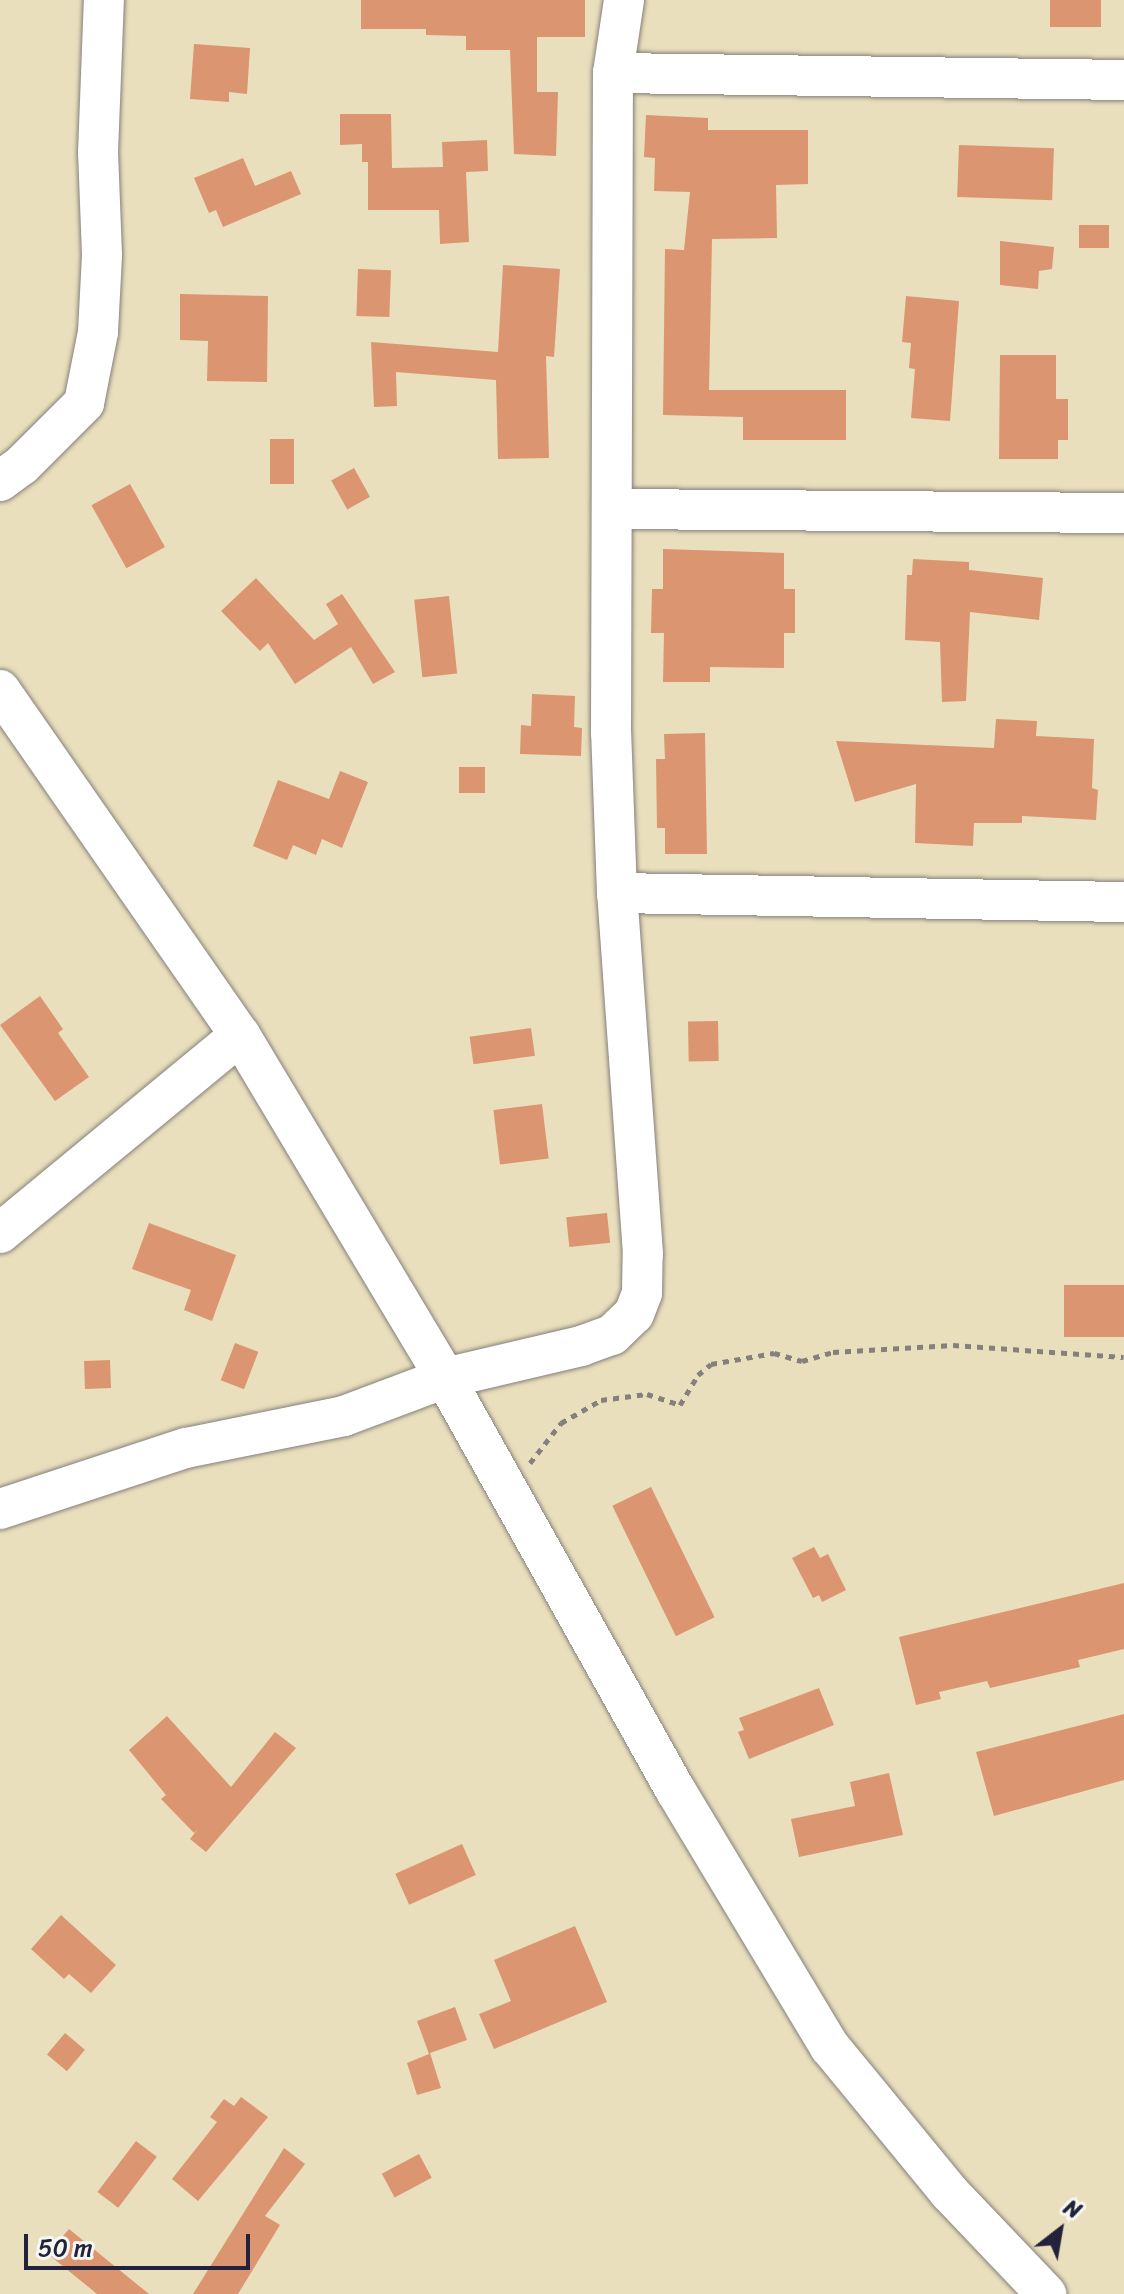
<!DOCTYPE html>
<style>
body{margin:0}
#map{position:relative;width:1124px;height:2294px;overflow:hidden;background:#e9dfbd;font-family:Sriracha,sans-serif}
div>[style]{position:absolute}
.building>*{inset:0;background:#db9571;transform-origin:0 0}
.path>*{height:5px;margin-top:-2.5px;transform-origin:0;background:repeating-linear-gradient(90deg,#86807c 0 6px,transparent 0 12px)}
.roads{filter:drop-shadow(0 0 2px #86807c) drop-shadow(0 0 2px #86807c)}
.minor>*{height:40px;margin:-20px;padding:0 20px;transform-origin:20px;border-radius:20px;background:#fff}
span{translate:-50% -50%;white-space:nowrap;text-align:center;line-height:1.15;-webkit-text-stroke:6px #f6f6f2;paint-order:stroke}
.north{position:absolute;left:1020px;top:2190px;width:80px;height:80px;-webkit-text-stroke:6px #f6f6f2;paint-order:stroke;rotate:31deg;font-size:22px;font-weight:700;line-height:32px;text-align:center;color:#22223b}
.north::after{content:'';display:block;margin:auto;width:28px;height:36px;background:#22223b;clip-path:polygon(50% 0,100% 100%,50% 72%,0 100%)}
.scale{position:absolute;left:24px;top:2234px;width:226px;height:36px;box-sizing:border-box;border:4px solid #22223b;border-top:0;padding-left:10px;font-size:24px;line-height:28px;white-space:nowrap;color:#22223b;-webkit-text-stroke:6px #f6f6f2;paint-order:stroke}
</style>
<div id="map">
<div class="building">
<i style="clip-path:polygon(361px 0,585px 0,585px 37px,537px 37px,537px 92px,558px 92px,556px 156px,514px 154px,510px 50px,466px 50px,466px 36px,426px 35px,426px 29px,361px 29px)"></i>
<i style="left:1050px;top:0;width:51px;height:27px"></i>
<i style="clip-path:polygon(194px 44px,250px 48px,247px 94px,229px 92px,229px 102px,190px 99px)"></i>
<i style="clip-path:polygon(340px 114px,391px 114px,392px 168px,443px 167px,442px 142px,487px 140px,488px 171px,466px 172px,469px 242px,440px 244px,439px 210px,368px 210px,368px 162px,362px 162px,362px 144px,340px 145px)"></i>
<i style="clip-path:polygon(646px 115px,708px 118px,708px 130px,808px 130px,808px 184px,776px 185px,777px 238px,712px 239px,709px 390px,846px 390px,846px 440px,743px 440px,743px 417px,663px 415px,665px 249px,684px 250px,690px 192px,654px 191px,655px 158px,644px 157px)"></i>
<i style="left:959px;top:145px;width:95px;height:52px;rotate:2deg"></i>
<i style="clip-path:polygon(243px 158px,255px 186px,291px 171px,301px 194px,223px 227px,216px 210px,209px 213px,194px 178px)"></i>
<i style="left:1079px;top:225px;width:30px;height:23px"></i>
<i style="clip-path:polygon(1000px 241px,1054px 247px,1052px 269px,1039px 271px,1038px 289px,1000px 285px)"></i>
<i style="clip-path:polygon(503px 265px,560px 269px,554px 357px,546px 356px,549px 458px,498px 459px,496px 380px,396px 372px,397px 406px,374px 407px,371px 342px,498px 352px)"></i>
<i style="left:358px;top:269px;width:33px;height:47px;rotate:2deg"></i>
<i style="clip-path:polygon(180px 294px,268px 296px,267px 382px,207px 381px,208px 341px,180px 340px)"></i>
<i style="clip-path:polygon(906px 296px,959px 301px,950px 421px,911px 418px,915px 369px,909px 368px,911px 343px,902px 342px)"></i>
<i style="clip-path:polygon(1000px 355px,1056px 355px,1056px 399px,1068px 399px,1068px 440px,1058px 440px,1058px 459px,999px 459px)"></i>
<i style="left:270px;top:439px;width:24px;height:45px"></i>
<i style="left:354px;top:468px;width:33px;height:26px;rotate:61deg"></i>
<i style="left:130px;top:484px;width:72px;height:44px;rotate:61deg"></i>
<i style="clip-path:polygon(663px 549px,784px 553px,784px 589px,795px 589px,795px 633px,784px 633px,784px 668px,710px 667px,710px 682px,663px 682px,664px 633px,651px 633px,652px 589px,663px 589px)"></i>
<i style="clip-path:polygon(913px 559px,969px 562px,969px 570px,1043px 578px,1039px 620px,970px 612px,966px 701px,942px 702px,940px 642px,905px 640px,907px 575px,912px 575px)"></i>
<i style="clip-path:polygon(256px 578px,314px 640px,338px 624px,326px 604px,342px 594px,395px 672px,373px 684px,351px 647px,295px 684px,268px 643px,260px 651px,221px 611px)"></i>
<i style="left:449px;top:596px;width:78px;height:35px;rotate:84deg"></i>
<i style="clip-path:polygon(532px 694px,575px 696px,574px 727px,582px 728px,581px 756px,520px 754px,521px 725px,531px 726px)"></i>
<i style="clip-path:polygon(996px 719px,1037px 721px,1036px 736px,1094px 739px,1092px 788px,1098px 790px,1096px 820px,1022px 816px,1022px 823px,974px 823px,973px 846px,915px 843px,916px 784px,855px 802px,836px 741px,994px 748px)"></i>
<i style="clip-path:polygon(705px 733px,707px 854px,665px 854px,665px 828px,657px 828px,656px 759px,665px 759px,664px 734px)"></i>
<i style="left:459px;top:767px;width:26px;height:26px"></i>
<i style="clip-path:polygon(340px 771px,368px 782px,342px 848px,322px 839px,316px 855px,293px 845px,287px 860px,253px 846px,278px 780px,329px 799px)"></i>
<i style="clip-path:polygon(40px 996px,63px 1029px,58px 1033px,89px 1077px,55px 1101px,0 1025px)"></i>
<i style="left:718px;top:1021px;width:40px;height:30px;rotate:89deg"></i>
<i style="left:531px;top:1028px;width:28px;height:62px;rotate:82deg"></i>
<i style="left:542px;top:1104px;width:55px;height:49px;rotate:83deg"></i>
<i style="left:607px;top:1213px;width:30px;height:41px;rotate:84deg"></i>
<i style="clip-path:polygon(149px 1223px,236px 1255px,212px 1321px,184px 1310px,191px 1290px,132px 1269px)"></i>
<i style="left:1064px;top:1285px;width:60px;height:52px"></i>
<i style="left:235px;top:1343px;width:25px;height:40px;rotate:21deg"></i>
<i style="left:110px;top:1360px;width:28px;height:26px;rotate:88deg"></i>
<i style="left:651px;top:1487px;width:145px;height:43px;rotate:64deg"></i>
<i style="clip-path:polygon(814px 1547px,820px 1558px,828px 1554px,846px 1590px,822px 1602px,819px 1595px,813px 1598px,792px 1558px)"></i>
<i style="clip-path:polygon(1124px 1583px,1124px 1649px,1078px 1660px,1080px 1667px,990px 1688px,987px 1681px,939px 1692px,941px 1699px,916px 1705px,899px 1637px)"></i>
<i style="clip-path:polygon(819px 1688px,834px 1725px,749px 1759px,738px 1732px,744px 1730px,739px 1718px)"></i>
<i style="clip-path:polygon(1124px 1714px,1124px 1780px,994px 1816px,976px 1752px)"></i>
<i style="clip-path:polygon(167px 1716px,231px 1787px,275px 1732px,296px 1748px,206px 1852px,190px 1839px,198px 1829px,194px 1833px,161px 1799px,166px 1795px,129px 1750px)"></i>
<i style="clip-path:polygon(889px 1773px,903px 1835px,799px 1857px,791px 1819px,855px 1806px,850px 1782px)"></i>
<i style="left:462px;top:1844px;width:34px;height:73px;rotate:66deg"></i>
<i style="clip-path:polygon(61px 1915px,116px 1965px,91px 1993px,69px 1974px,64px 1979px,31px 1949px)"></i>
<i style="clip-path:polygon(575px 1926px,607px 2002px,494px 2049px,479px 2014px,511px 2001px,494px 1960px)"></i>
<i style="clip-path:polygon(455px 2007px,467px 2040px,430px 2053px,441px 2088px,417px 2095px,407px 2063px,429px 2054px,417px 2021px)"></i>
<i style="left:65px;top:2033px;width:26px;height:28px;rotate:40deg"></i>
<i style="clip-path:polygon(241px 2097px,268px 2117px,198px 2201px,172px 2179px,217px 2122px,210px 2117px,224px 2099px,234px 2106px)"></i>
<i style="left:136px;top:2141px;width:26px;height:64px;rotate:37deg"></i>
<i style="clip-path:polygon(284px 2148px,305px 2164px,265px 2216px,280px 2225px,238px 2294px,193px 2294px)"></i>
<i style="left:419px;top:2154px;width:27px;height:42px;rotate:62deg"></i>
<i style="clip-path:polygon(69px 2229px,149px 2294px,97px 2294px,48px 2254px)"></i>
</div>
<div class="path">
<i style="left:530px;top:1463px;width:51px;rotate:-52.2deg"></i>
<i style="left:561px;top:1423px;width:46px;rotate:-29.9deg"></i>
<i style="left:601px;top:1400px;width:46px;rotate:-7.4deg"></i>
<i style="left:647px;top:1394px;width:35px;rotate:18deg"></i>
<i style="left:680px;top:1405px;width:35px;rotate:-59deg"></i>
<i style="left:698px;top:1375px;width:17px;rotate:-40deg"></i>
<i style="left:711px;top:1364px;width:64px;rotate:-9.9deg"></i>
<i style="left:774px;top:1353px;width:29px;rotate:16deg"></i>
<i style="left:802px;top:1361px;width:32px;rotate:-16deg"></i>
<i style="left:833px;top:1352px;width:120px;rotate:-3.3deg"></i>
<i style="left:953px;top:1345px;width:171px;rotate:4deg"></i>
</div>
<div class="roads">
<div class="minor">
<i style="left:613px;top:73px;width:511px;rotate:0.78deg"></i>
<i style="left:0;top:481px;width:27px;rotate:-36deg"></i>
<i style="left:22px;top:465px;width:88px;rotate:-45deg"></i>
<i style="left:84px;top:403px;width:72px;rotate:-78.8deg"></i>
<i style="left:98px;top:332px;width:77px;rotate:-87deg"></i>
<i style="left:102px;top:255px;width:102px;rotate:-92.2deg"></i>
<i style="left:98px;top:153px;width:153px;rotate:-87.8deg"></i>
<i style="left:613px;top:509px;width:511px;rotate:0.45deg"></i>
<i style="left:0;top:690px;width:420px;rotate:55.2deg"></i>
<i style="left:240px;top:1035px;width:400px;rotate:59.1deg"></i>
<i style="left:445px;top:1378px;width:473px;rotate:60.8deg"></i>
<i style="left:676px;top:1791px;width:299px;rotate:59deg"></i>
<i style="left:830px;top:2047px;width:188px;rotate:50.6deg"></i>
<i style="left:949px;top:2192px;width:141px;rotate:46.4deg"></i>
<i style="left:617px;top:893px;width:507px;rotate:1.02deg"></i>
<i style="left:0;top:1233px;width:311px;rotate:-39.5deg"></i>
<i style="left:0;top:1509px;width:196px;rotate:-18.2deg"></i>
<i style="left:186px;top:1448px;width:161px;rotate:-11.4deg"></i>
<i style="left:344px;top:1416px;width:108px;rotate:-20.6deg"></i>
<i style="left:445px;top:1378px;width:140px;rotate:-13.2deg"></i>
<i style="left:581px;top:1346px;width:33px;rotate:-20deg"></i>
<i style="left:612px;top:1335px;width:30px;rotate:-44deg"></i>
<i style="left:634px;top:1314px;width:22px;rotate:-69deg"></i>
<i style="left:642px;top:1293px;width:39px;rotate:-89deg"></i>
<i style="left:643px;top:1254px;width:362px;rotate:-94.1deg"></i>
<i style="left:617px;top:893px;width:160px;rotate:-92.1deg"></i>
<i style="left:611px;top:733px;width:660px;rotate:-89.83deg"></i>
<i style="left:613px;top:73px;width:74px;rotate:-81.4deg"></i>
</div>
</div>
<div class="north">N</div>
<div class="scale">50 m</div>
</div>
